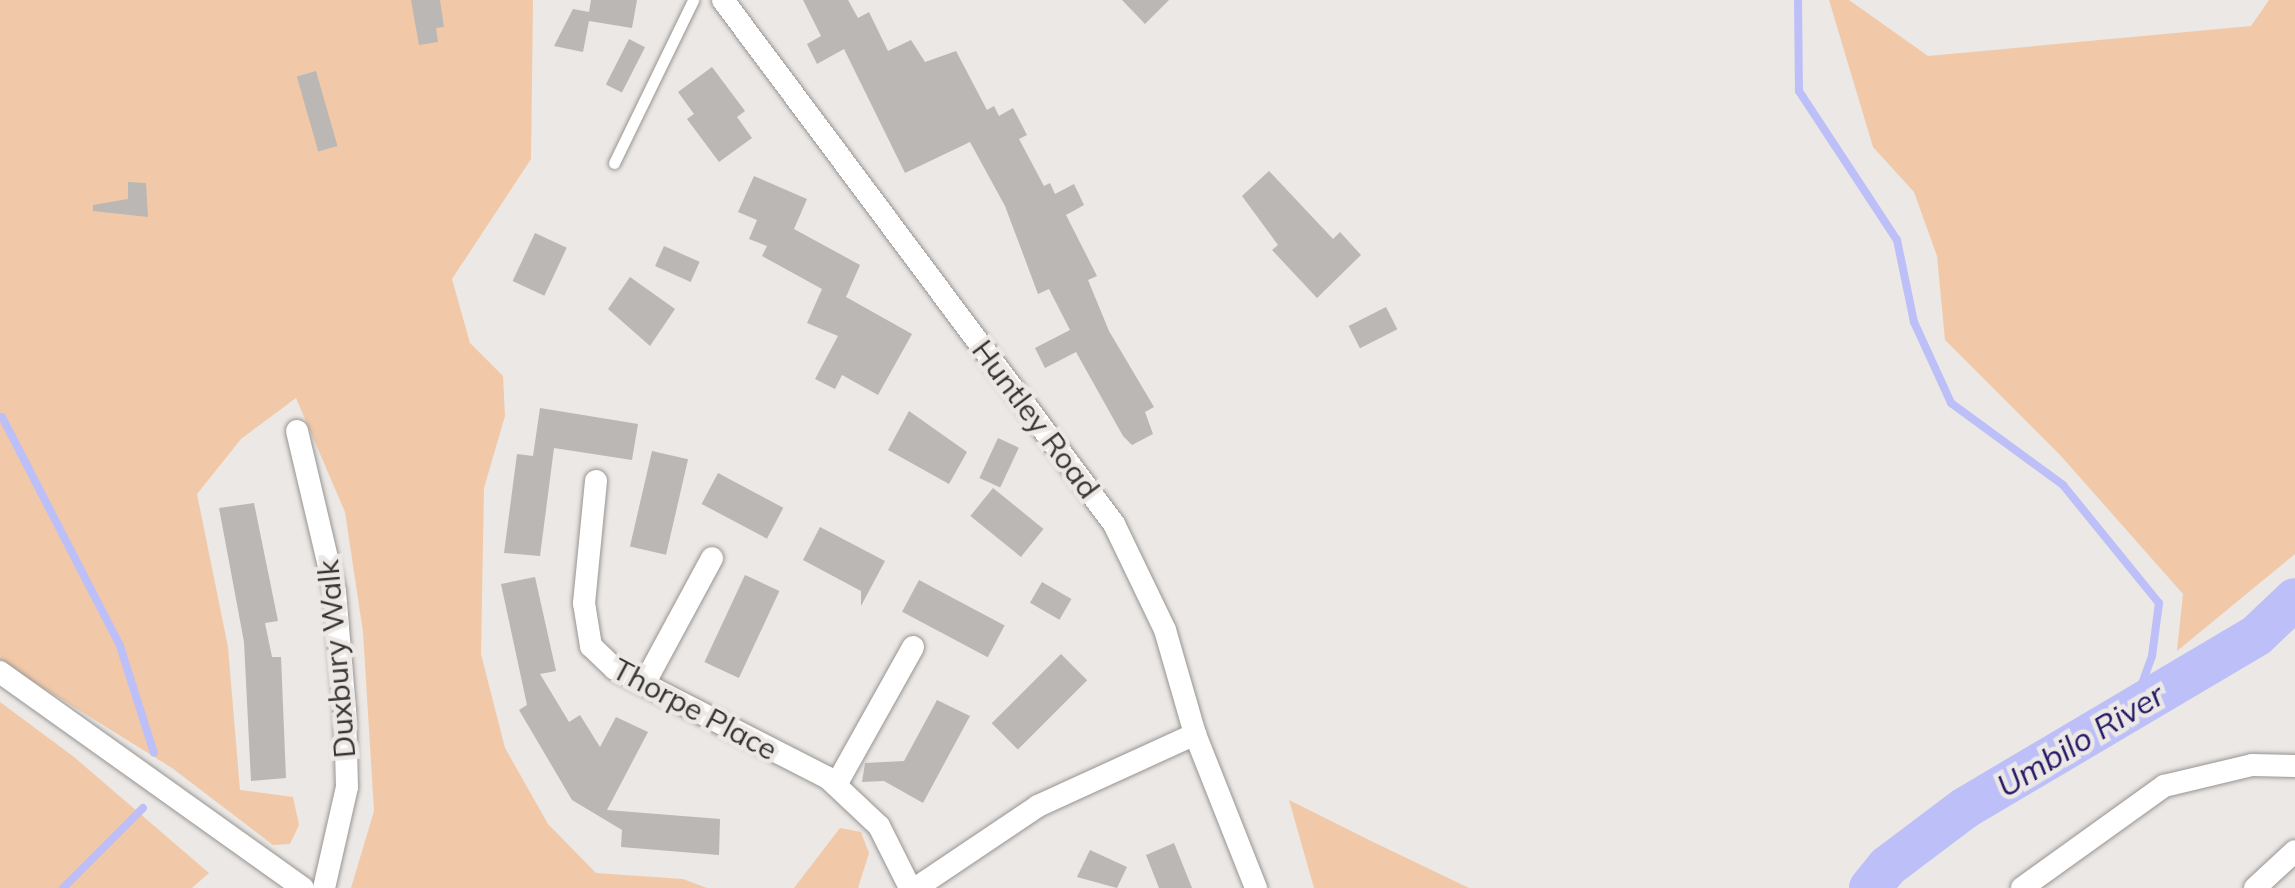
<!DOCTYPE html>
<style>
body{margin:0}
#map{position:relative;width:2295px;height:888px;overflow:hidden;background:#ebe8e5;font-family:Mulish,sans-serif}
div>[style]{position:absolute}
.green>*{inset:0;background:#f1c9a9}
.stream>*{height:8px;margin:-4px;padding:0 4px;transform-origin:4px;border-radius:4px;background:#bdbff8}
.river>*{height:42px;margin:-21px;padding:0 21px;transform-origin:21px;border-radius:21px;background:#bdbff8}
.building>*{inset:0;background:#bab7b4;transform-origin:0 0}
.roads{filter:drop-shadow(0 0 2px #979492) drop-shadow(0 0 2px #979492)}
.lane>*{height:11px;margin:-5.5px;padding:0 5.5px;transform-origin:5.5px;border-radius:5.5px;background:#fff}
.street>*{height:22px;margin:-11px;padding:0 11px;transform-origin:11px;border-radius:11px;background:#fff}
span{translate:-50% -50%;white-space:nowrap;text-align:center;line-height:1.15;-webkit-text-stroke:9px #ebe8e5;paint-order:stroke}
.street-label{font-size:30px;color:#363534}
.water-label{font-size:32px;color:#261867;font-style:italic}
</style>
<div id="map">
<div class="green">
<i style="clip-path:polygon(0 0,533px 0,531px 159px,452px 279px,470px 343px,503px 376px,505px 416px,484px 488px,481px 654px,505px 748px,548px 824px,596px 873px,683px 879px,707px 888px,351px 888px,374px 811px,363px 632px,345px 512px,296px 398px,241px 439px,197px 494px,228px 647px,240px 790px,293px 797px,299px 825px,290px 844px,273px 845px,172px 768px,0 661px)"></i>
<i style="clip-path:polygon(1829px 0,1849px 0,1928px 56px,2251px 26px,2269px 0,2295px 0,2295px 554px,2177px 651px,2183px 594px,2061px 456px,1945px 340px,1937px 256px,1914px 192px,1873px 147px)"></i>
<i style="clip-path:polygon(0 702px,74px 757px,209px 873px,192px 888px,0 888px)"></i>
<i style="clip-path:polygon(1289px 800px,1369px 840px,1469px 888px,1314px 888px)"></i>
<i style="clip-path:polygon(840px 828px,861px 832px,869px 853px,858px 888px,794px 888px)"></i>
</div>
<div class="stream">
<i style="left:1798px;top:0;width:91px;rotate:89.4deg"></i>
<i style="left:1799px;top:91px;width:178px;rotate:56.7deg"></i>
<i style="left:1897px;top:240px;width:84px;rotate:78.3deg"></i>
<i style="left:1914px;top:322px;width:89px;rotate:65.4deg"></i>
<i style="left:1951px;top:403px;width:139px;rotate:36.2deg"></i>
<i style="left:2063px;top:485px;width:152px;rotate:50.9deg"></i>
<i style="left:2159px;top:603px;width:53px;rotate:97.5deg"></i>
<i style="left:2152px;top:656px;width:53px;rotate:109.8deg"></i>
<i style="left:2px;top:417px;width:258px;rotate:62.7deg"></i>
<i style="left:120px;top:646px;width:112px;rotate:72.4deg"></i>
<i style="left:63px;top:888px;width:113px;rotate:-45deg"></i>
</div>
<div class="river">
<i style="left:1870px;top:888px;width:28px;rotate:-51deg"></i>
<i style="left:1888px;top:866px;width:96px;rotate:-37deg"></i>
<i style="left:1965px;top:808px;width:339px;rotate:-30.6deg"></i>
<i style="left:2257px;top:635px;width:52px;rotate:-43.5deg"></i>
</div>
<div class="building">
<i style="clip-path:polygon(411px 0,440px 0,444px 27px,436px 28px,438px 42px,419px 45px)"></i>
<i style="clip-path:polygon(591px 0,637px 0,632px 28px,589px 21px,583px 52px,554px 46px,573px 9px,589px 12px)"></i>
<i style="clip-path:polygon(803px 0,848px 0,858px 18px,869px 12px,888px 51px,911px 40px,925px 62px,956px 51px,987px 110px,994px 106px,999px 116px,1013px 108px,1027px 135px,1019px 139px,1044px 186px,1050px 183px,1055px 194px,1074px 184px,1084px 205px,1066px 215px,1097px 276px,1088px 280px,1109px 331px,1154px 407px,1145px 412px,1153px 434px,1132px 445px,1123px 436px,1076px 352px,1045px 368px,1035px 348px,1070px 330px,1049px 289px,1038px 294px,1005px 206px,970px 142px,905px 173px,844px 49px,817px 64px,807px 44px,821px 36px)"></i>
<i style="clip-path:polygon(1122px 0,1169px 0,1145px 24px)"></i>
<i style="left:629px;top:39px;width:18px;height:51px;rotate:27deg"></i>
<i style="clip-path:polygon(712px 67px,745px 111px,737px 117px,752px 138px,719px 162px,687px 119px,694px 114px,678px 92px)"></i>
<i style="left:316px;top:71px;width:78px;height:20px;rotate:74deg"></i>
<i style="clip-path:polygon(1269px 171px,1333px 239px,1340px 232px,1361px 255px,1317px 298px,1272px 250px,1278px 245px,1242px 196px)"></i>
<i style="clip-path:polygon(754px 176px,807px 199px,794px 229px,860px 265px,846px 297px,912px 334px,878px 395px,842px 375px,835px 389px,815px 379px,838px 336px,807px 323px,822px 289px,762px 256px,767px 246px,749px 239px,757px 220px,738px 212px)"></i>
<i style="clip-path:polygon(128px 182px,146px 183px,148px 217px,93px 211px,93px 205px,128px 199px)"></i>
<i style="left:535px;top:233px;width:35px;height:53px;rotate:25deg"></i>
<i style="left:664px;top:246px;width:39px;height:22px;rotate:24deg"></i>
<i style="clip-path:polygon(630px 277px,675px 309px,650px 346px,608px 309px)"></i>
<i style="left:1386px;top:307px;width:25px;height:42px;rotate:63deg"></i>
<i style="clip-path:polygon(540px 408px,638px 424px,632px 460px,554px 448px,540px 556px,504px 553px,517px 454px,533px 456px)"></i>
<i style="clip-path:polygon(909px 411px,967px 452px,949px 484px,888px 450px)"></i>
<i style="left:998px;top:438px;width:23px;height:44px;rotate:25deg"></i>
<i style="left:652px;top:451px;width:37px;height:98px;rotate:13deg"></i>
<i style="left:718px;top:473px;width:74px;height:35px;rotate:28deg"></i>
<i style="left:993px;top:488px;width:65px;height:36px;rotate:39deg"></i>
<i style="clip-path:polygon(254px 503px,278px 621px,265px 623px,272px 657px,281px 657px,286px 778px,251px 781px,244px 642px,219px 508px)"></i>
<i style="clip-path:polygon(820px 527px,885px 561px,861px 606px,861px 591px,803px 560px)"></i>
<i style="left:745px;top:575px;width:38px;height:96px;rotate:25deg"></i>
<i style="clip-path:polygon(535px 577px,556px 671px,540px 674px,569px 722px,580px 715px,600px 747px,616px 717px,648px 732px,607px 810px,720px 819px,719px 855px,621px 847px,622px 830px,572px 800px,519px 710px,527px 705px,501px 584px)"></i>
<i style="left:919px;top:580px;width:97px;height:36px;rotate:28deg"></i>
<i style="left:1042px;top:582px;width:34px;height:24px;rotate:30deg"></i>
<i style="left:1061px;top:654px;width:37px;height:98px;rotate:45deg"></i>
<i style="clip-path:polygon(937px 700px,970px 716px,923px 803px,884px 781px,862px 782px,865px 763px,904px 761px)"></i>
<i style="clip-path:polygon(1174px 843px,1192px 888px,1159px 888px,1146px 855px)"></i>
<i style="clip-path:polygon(1090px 850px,1127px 867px,1117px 888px,1077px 877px)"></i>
</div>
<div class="roads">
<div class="lane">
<i style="left:614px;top:163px;width:181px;rotate:-64.1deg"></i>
</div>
<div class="street">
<i style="left:723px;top:0;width:654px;rotate:53.27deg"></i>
<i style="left:1114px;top:524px;width:118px;rotate:64.3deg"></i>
<i style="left:1165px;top:630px;width:108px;rotate:73.9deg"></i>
<i style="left:1195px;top:734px;width:166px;rotate:68.4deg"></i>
<i style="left:297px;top:431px;width:165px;rotate:76.7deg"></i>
<i style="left:335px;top:592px;width:119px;rotate:85.2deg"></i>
<i style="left:345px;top:711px;width:76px;rotate:88.5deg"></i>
<i style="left:347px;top:787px;width:104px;rotate:102.8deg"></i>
<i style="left:596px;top:481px;width:123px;rotate:95.6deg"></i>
<i style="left:584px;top:603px;width:44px;rotate:80.8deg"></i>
<i style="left:591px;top:646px;width:33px;rotate:44deg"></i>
<i style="left:615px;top:669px;width:239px;rotate:27.1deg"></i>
<i style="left:828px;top:778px;width:70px;rotate:43.3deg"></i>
<i style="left:879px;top:826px;width:69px;rotate:63.4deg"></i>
<i style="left:0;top:672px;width:372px;rotate:35.5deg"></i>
<i style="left:644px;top:684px;width:143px;rotate:-61.6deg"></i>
<i style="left:836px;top:785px;width:158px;rotate:-60.8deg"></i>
<i style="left:916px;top:888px;width:147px;rotate:-33.9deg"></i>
<i style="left:1038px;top:806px;width:173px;rotate:-24.6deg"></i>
<i style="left:2022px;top:888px;width:175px;rotate:-35.7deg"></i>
<i style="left:2164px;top:786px;width:90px;rotate:-13.4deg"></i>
<i style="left:2252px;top:765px;width:43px;rotate:1.3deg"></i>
<i style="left:2255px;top:888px;width:54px;rotate:-42.8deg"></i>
</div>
</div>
<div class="street-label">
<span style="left:1036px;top:419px;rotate:53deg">Huntley Road</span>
<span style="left:336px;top:659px;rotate:-95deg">Duxbury Walk</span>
<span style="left:695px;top:709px;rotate:28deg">Thorpe Place</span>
</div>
<div class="water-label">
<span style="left:2080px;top:740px;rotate:-31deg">Umbilo River</span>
</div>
</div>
